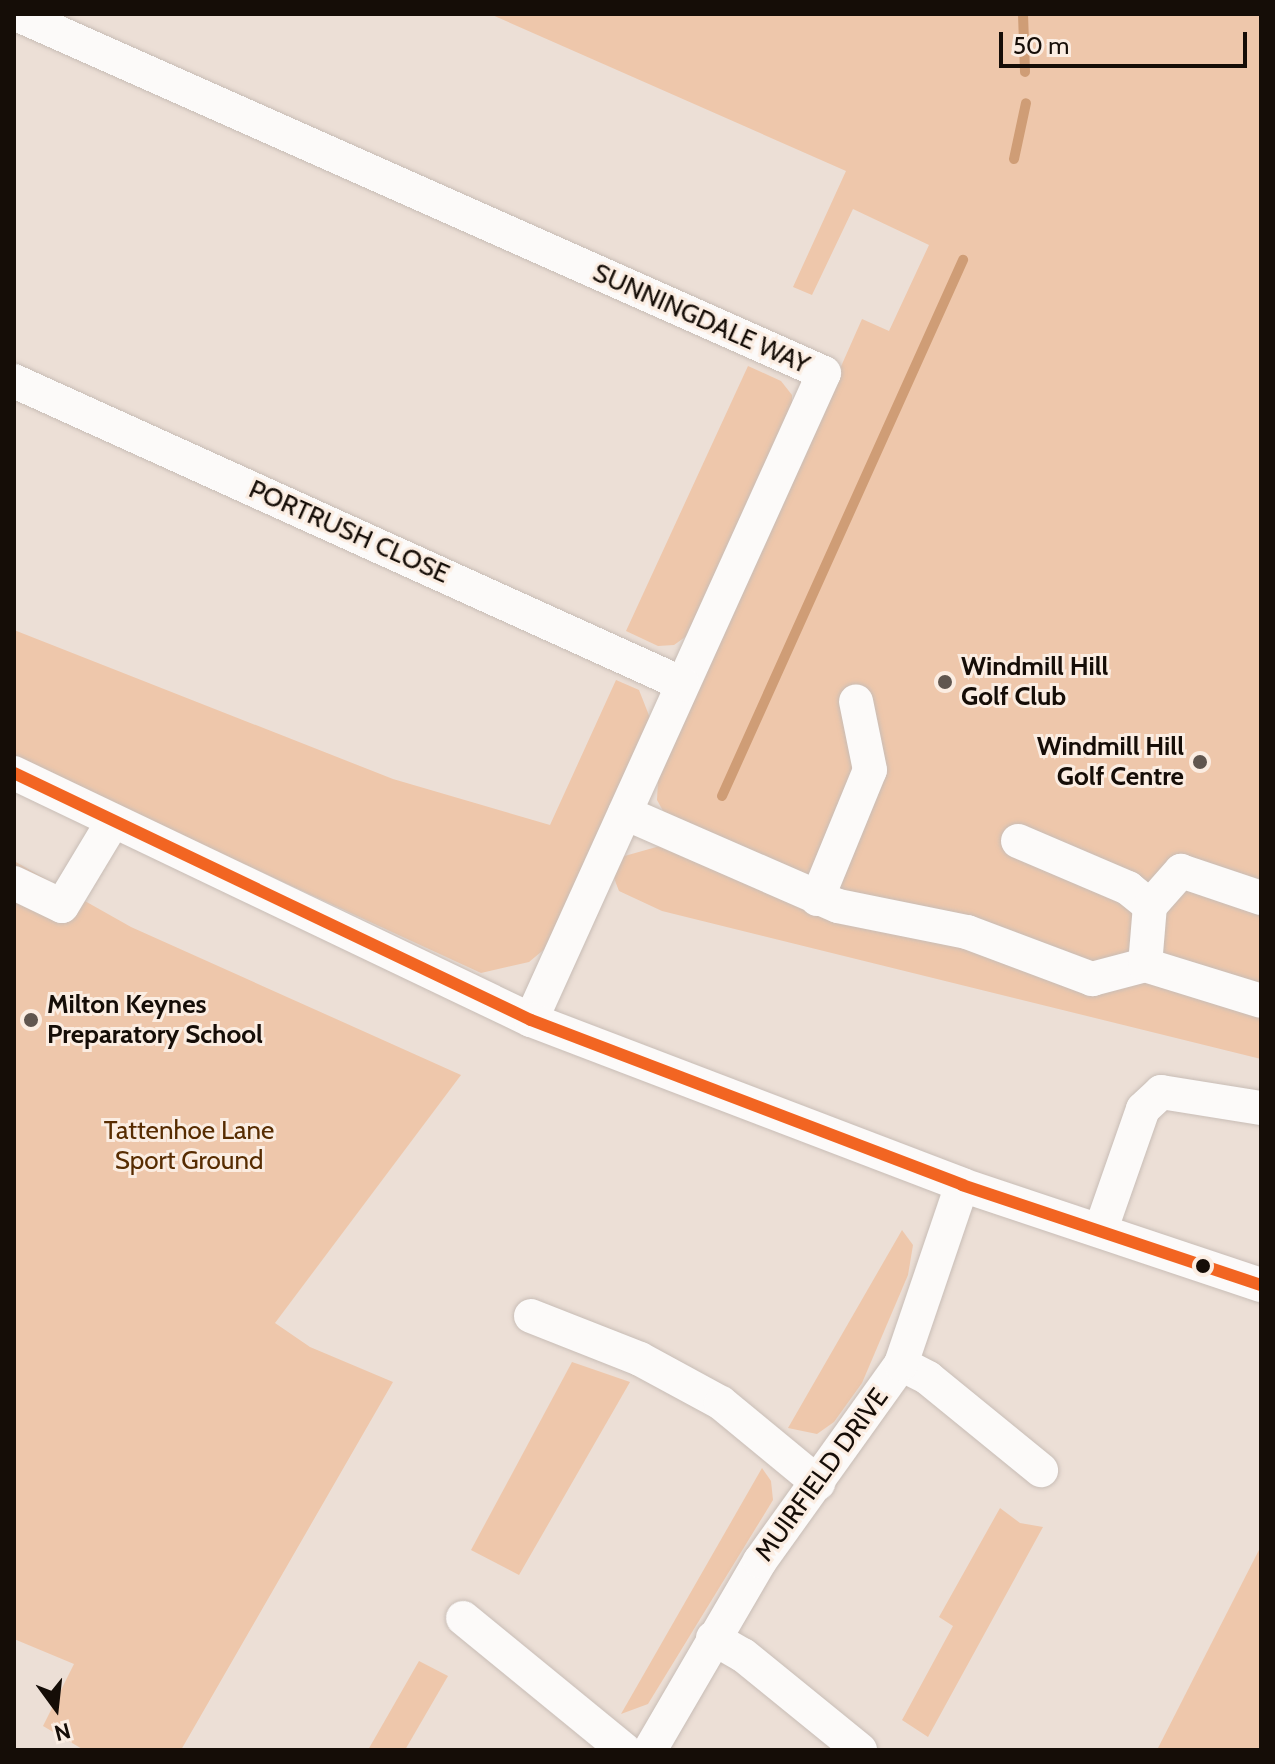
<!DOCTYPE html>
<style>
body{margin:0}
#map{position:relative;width:1275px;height:1764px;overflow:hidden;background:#ecdfd6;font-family:Cabin,sans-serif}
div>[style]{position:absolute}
.green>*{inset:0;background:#eec7ab}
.stream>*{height:10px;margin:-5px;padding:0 5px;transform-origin:5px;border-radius:5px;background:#cf9d76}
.roads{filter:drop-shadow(0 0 2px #c8bdb6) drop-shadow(0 0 2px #c8bdb6)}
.minor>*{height:34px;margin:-17px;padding:0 17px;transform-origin:17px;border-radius:17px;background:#fcfaf9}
.bus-1>*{height:12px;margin:-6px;padding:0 6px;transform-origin:6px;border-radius:6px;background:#f26522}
.dots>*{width:22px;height:22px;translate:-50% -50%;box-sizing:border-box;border:4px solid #fbede2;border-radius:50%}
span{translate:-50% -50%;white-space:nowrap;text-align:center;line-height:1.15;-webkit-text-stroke:6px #fbede2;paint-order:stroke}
.street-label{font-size:26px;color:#150d07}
.poi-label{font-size:26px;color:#150d07;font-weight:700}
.left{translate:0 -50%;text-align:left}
.right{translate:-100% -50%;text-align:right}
.park-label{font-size:26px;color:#572c01}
.frame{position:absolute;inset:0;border:16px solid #150d07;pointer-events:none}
.north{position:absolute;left:16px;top:1668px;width:80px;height:80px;-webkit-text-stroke:6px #fbede2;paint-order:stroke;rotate:165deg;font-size:22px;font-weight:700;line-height:32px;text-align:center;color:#150d07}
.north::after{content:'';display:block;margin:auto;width:28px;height:36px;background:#150d07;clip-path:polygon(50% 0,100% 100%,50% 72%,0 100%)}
.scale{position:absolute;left:999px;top:32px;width:248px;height:36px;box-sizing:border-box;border:4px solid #150d07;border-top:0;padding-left:10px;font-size:24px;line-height:28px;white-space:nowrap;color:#150d07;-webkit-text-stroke:6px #fbede2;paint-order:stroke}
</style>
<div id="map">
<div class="green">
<i style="clip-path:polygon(490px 14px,1261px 14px,1261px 1059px,662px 911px,619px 891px,614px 878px,621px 857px,660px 846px,667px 818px,657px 800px,658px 780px,862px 319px,889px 331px,929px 245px,853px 209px,812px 295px,793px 287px,846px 171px)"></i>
<i style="clip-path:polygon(748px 366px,781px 381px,792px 395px,792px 413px,688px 635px,674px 645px,658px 646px,626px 631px)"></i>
<i style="clip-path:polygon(14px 630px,393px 779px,550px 825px,616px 680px,639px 690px,650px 718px,547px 947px,529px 962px,481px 973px,14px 758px)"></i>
<i style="clip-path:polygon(14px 861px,131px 927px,461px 1075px,275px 1323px,310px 1347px,393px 1382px,181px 1750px,84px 1750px,43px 1726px,74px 1664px,14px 1639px)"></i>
<i style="clip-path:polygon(902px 1230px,913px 1245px,908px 1275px,862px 1383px,834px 1422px,817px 1434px,788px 1428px)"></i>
<i style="clip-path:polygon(572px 1362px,630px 1382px,519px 1575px,471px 1550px)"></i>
<i style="clip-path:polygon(762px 1468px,771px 1481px,773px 1500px,648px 1704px,621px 1714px)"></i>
<i style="clip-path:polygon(1000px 1508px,1020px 1523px,1043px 1527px,928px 1737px,902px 1720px,953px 1626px,939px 1617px)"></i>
<i style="clip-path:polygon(1261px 1546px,1261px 1750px,1157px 1750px)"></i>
<i style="clip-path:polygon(419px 1661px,448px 1676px,405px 1750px,368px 1750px)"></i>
</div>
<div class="stream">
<i style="left:1023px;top:14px;width:58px;rotate:88deg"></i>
<i style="left:1014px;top:159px;width:57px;rotate:-77.9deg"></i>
<i style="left:722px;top:796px;width:588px;rotate:-65.79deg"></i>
</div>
<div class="roads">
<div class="minor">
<i style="left:16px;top:14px;width:884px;rotate:23.96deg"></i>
<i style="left:824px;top:373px;width:710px;rotate:114.36deg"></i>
<i style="left:14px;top:381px;width:734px;rotate:24.37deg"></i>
<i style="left:14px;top:773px;width:573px;rotate:25.54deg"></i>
<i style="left:531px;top:1020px;width:462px;rotate:20.9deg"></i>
<i style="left:962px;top:1185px;width:315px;rotate:18.5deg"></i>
<i style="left:625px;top:813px;width:232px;rotate:23.6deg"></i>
<i style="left:838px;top:906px;width:132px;rotate:11.4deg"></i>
<i style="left:967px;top:932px;width:134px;rotate:20.6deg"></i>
<i style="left:1092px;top:979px;width:55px;rotate:-14.8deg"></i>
<i style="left:1145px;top:965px;width:121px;rotate:17.2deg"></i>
<i style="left:1018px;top:841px;width:120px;rotate:23.1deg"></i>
<i style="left:1128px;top:888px;width:28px;rotate:39deg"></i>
<i style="left:14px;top:883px;width:53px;rotate:25.6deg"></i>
<i style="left:62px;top:906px;width:99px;rotate:-59deg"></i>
<i style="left:817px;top:899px;width:139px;rotate:-67.7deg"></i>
<i style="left:870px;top:770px;width:70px;rotate:-101.5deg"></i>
<i style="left:1145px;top:965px;width:59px;rotate:-85.2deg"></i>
<i style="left:1150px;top:906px;width:47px;rotate:-48.5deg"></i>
<i style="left:1181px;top:871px;width:84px;rotate:18.6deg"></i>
<i style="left:1101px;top:1229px;width:127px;rotate:-70.7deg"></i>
<i style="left:1143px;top:1109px;width:25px;rotate:-43deg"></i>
<i style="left:1161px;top:1092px;width:101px;rotate:9.1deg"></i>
<i style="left:531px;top:1316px;width:117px;rotate:21.5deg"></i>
<i style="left:640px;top:1359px;width:92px;rotate:28.5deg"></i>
<i style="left:721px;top:1403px;width:126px;rotate:39.5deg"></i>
<i style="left:901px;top:1364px;width:30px;rotate:27deg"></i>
<i style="left:928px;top:1378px;width:146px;rotate:39.2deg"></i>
<i style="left:463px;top:1618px;width:208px;rotate:39.3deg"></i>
<i style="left:713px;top:1638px;width:34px;rotate:30deg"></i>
<i style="left:743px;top:1655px;width:151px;rotate:39.1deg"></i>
<i style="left:650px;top:1750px;width:219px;rotate:-59.8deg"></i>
<i style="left:760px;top:1561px;width:242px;rotate:-54.4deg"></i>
<i style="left:901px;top:1364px;width:189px;rotate:-71.2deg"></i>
</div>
</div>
<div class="bus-1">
<i style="left:14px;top:773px;width:573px;rotate:25.54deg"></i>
<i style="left:531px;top:1020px;width:462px;rotate:20.9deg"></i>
<i style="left:962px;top:1185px;width:315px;rotate:18.5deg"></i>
</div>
<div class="dots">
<i style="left:945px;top:682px;background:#60564f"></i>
<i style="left:1200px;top:762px;background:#60564f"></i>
<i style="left:31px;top:1020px;background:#60564f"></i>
<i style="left:1203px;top:1266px;background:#150d07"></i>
</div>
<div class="street-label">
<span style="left:701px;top:319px;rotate:24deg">SUNNINGDALE WAY</span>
<span style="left:349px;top:532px;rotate:24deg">PORTRUSH CLOSE</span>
<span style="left:822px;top:1475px;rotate:-54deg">MUIRFIELD DRIVE</span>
</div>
<div class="poi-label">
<span class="left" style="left:961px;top:682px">Windmill Hill<br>Golf Club</span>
<span class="right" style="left:1184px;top:762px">Windmill Hill<br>Golf Centre</span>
<span class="left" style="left:47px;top:1020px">Milton Keynes<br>Preparatory School</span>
</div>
<div class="park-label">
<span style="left:189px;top:1146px">Tattenhoe Lane<br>Sport Ground</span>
</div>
<div class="frame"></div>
<div class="north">N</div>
<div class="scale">50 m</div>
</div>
